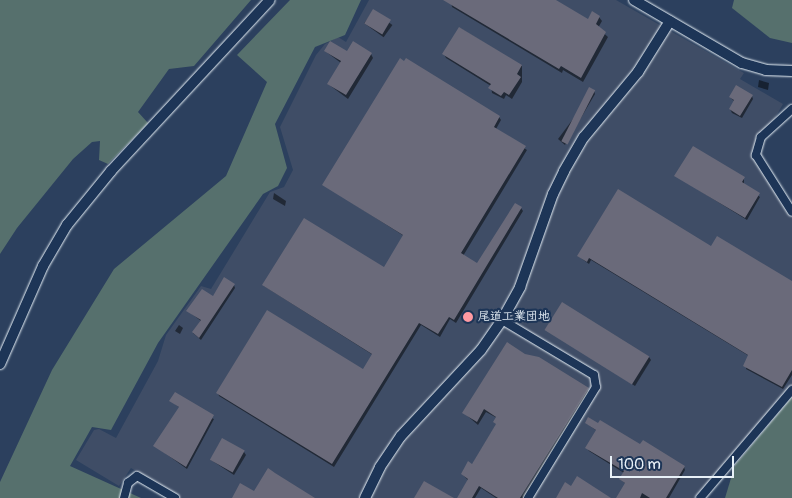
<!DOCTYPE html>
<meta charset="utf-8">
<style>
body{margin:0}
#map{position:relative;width:792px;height:498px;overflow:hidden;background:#2c405e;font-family:Pangolin,"Klee One",sans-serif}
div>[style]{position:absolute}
.built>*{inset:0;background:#3f4d66}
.green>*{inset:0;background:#56706d}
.shadow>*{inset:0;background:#0007;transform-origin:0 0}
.building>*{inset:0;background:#6a6a7a;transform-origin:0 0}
.roads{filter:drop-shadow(0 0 1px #e8f1f8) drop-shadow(0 0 1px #e8f1f8)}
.street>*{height:8px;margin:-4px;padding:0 4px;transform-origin:4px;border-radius:4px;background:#1d3557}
.secondary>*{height:10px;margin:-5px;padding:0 5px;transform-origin:5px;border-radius:5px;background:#1d3557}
.dots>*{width:14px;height:14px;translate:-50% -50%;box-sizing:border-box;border:2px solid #1d3557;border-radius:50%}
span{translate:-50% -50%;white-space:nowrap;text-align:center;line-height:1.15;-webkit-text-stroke:4.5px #1d3557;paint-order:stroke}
.poi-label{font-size:12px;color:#e8f1f8;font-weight:700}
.left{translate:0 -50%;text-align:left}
.scale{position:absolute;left:610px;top:456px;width:124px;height:22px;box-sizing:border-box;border:2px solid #e8f1f8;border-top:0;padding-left:6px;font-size:15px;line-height:18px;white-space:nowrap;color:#e8f1f8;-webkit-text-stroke:4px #1d3557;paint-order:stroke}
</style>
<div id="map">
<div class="built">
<i style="clip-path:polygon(369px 0,616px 0,744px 73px,740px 79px,783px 104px,760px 144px,760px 158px,792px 207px,792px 392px,702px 498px,164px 498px,169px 491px,131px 468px,119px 486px,76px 460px,94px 430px,99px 429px,116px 438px,158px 361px,166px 335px,201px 286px,211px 289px,270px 192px,284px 187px,293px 170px,280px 127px,316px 55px,325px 44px,338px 37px,346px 42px)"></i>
</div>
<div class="green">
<i style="clip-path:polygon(0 0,251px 0,194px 66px,169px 69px,138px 112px,148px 123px,108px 164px,99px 160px,100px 141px,92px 142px,73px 159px,17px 228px,0 254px)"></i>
<i style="clip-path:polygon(290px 0,361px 0,345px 35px,315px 47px,275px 124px,287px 168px,278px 186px,263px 194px,158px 343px,111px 430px,92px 427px,70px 466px,141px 498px,0 498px,0 482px,52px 370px,114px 269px,226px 176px,267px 82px,237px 55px)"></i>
<i style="clip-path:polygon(734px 0,792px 0,792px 43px,770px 38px,732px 8px)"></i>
<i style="clip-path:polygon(792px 397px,792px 498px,725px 498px,735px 465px)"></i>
</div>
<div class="shadow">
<i style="clip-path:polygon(451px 0,554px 0,589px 21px,599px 17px,602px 21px,598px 28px,608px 37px,583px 82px,563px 70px,562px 73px,452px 7px)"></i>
<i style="left:373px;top:11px;width:24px;height:15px;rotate:36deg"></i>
<i style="clip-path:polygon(460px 28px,522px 66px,522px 82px,512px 99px,506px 95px,504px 99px,492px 93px,491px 86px,446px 58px,444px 54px)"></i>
<i style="clip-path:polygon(325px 51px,371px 54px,373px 58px,348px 99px,328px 84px,341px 63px)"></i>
<i style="clip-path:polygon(759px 80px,769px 83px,768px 90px,758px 87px)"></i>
<i style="clip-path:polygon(594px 91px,595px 94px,565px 145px,558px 139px)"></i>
<i style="clip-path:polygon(752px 96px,753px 99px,742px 118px,732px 113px,730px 109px,735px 102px,730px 97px)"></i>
<i style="clip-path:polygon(499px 117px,501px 120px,496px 129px,527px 150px,463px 256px,478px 265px,521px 208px,523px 211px,456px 323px,450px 319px,440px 337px,421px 325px,334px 467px,219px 396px,218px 393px,363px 371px,373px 355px,264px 286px,384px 269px,404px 236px,324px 185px)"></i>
<i style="clip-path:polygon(676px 176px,744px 178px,744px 185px,760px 197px,747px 220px)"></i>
<i style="clip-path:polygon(274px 193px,286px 201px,285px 206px,273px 199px)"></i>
<i style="clip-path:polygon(711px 248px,792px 283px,792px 375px,783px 389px,746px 369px,749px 356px,591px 260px,589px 264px,578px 256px)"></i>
<i style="clip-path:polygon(234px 285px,235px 288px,201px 340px,193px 333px,201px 321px,188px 311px)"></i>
<i style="clip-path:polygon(179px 325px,183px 328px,180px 334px,175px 331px)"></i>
<i style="clip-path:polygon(552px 333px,649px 357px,651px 360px,635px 386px)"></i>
<i style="clip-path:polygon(525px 355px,590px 392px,523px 498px,496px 498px,481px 488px,475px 498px,458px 498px,468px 480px,462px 474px,472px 465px,496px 425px,497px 418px,486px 412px,478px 425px,464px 413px)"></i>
<i style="clip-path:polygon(171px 401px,214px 419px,187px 469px,155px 446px,180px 408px)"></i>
<i style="clip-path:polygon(586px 423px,684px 467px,685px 470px,669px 498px,624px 498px,626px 484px,620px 479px,624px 473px,589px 451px,587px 448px,597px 431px)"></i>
<i style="clip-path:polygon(244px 452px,246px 455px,234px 475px,211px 460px)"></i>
</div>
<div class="building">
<i style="clip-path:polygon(443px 0,556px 0,588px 19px,592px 11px,600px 16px,596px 24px,606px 32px,581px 78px,561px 66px,559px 69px)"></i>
<i style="left:373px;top:9px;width:21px;height:17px;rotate:31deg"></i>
<i style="clip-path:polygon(459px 27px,522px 65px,517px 74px,521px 77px,509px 95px,504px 92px,501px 96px,488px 88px,491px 84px,442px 54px)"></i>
<i style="clip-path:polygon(330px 41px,347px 51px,353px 41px,372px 53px,346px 95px,327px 84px,341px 61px,324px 51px)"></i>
<i style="clip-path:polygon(400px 58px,404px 61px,406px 58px,500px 116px,494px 127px,526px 146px,461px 253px,477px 263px,515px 203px,522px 207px,454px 320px,449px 317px,438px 334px,419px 323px,332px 464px,216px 393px,267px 310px,363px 369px,372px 354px,262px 285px,304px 218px,384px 267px,403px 235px,322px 185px)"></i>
<i style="clip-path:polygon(736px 85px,753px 95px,740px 116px,729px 109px,734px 100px,729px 97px)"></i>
<i style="left:589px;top:87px;width:7px;height:61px;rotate:27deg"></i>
<i style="clip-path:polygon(693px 146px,745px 177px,742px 182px,760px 193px,745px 218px,674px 176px)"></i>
<i style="clip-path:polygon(618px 189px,711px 246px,717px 236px,792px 281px,792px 370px,782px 387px,743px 366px,748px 355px,589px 258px,587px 262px,577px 256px)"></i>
<i style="clip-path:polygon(224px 277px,235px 284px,199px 338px,192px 332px,201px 320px,186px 311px,202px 289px,213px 296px)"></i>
<i style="left:562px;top:302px;width:103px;height:33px;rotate:32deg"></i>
<i style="clip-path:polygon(507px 342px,525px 354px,539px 357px,589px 388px,520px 498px,498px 498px,479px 486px,472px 498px,457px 498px,468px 479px,461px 474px,468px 461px,472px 464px,496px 424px,493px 422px,496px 417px,484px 409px,477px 422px,462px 413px)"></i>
<i style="clip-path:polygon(175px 392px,214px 415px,186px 467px,153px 446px,179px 407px,169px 401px)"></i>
<i style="clip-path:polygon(588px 417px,598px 423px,600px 420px,640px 444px,643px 440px,685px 466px,666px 498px,650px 498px,642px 493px,640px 498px,616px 498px,625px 483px,619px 479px,624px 471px,585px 448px,596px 430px,585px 423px)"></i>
<i style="left:222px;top:438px;width:26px;height:25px;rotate:29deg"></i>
<i style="clip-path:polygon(268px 468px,275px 473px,315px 498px,232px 498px,240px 483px,254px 491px)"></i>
<i style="clip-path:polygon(577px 476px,611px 498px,556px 498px,565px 482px,571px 486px)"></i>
<i style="clip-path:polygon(424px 481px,454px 498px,414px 498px)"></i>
</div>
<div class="roads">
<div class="street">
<i style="left:792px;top:109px;width:42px;rotate:137.9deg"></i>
<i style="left:761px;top:137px;width:19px;rotate:106deg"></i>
<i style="left:756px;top:155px;width:67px;rotate:57.7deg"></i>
<i style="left:502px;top:320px;width:107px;rotate:30.9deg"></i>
<i style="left:594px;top:375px;width:12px;rotate:81deg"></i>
<i style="left:596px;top:387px;width:130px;rotate:121.5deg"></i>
<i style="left:124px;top:498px;width:16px;rotate:-75deg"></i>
<i style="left:128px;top:483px;width:11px;rotate:-38deg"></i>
<i style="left:137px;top:476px;width:44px;rotate:30.1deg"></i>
<i style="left:700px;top:498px;width:142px;rotate:-49.6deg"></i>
</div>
<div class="secondary">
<i style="left:634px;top:0;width:125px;rotate:30.3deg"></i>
<i style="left:742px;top:63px;width:25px;rotate:16deg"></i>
<i style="left:766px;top:70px;width:26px;rotate:2deg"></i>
<i style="left:0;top:364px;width:107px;rotate:-66.3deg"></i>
<i style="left:43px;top:266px;width:48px;rotate:-59.7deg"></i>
<i style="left:67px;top:225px;width:70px;rotate:-50.8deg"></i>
<i style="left:111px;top:171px;width:233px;rotate:-47.1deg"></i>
<i style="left:365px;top:498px;width:34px;rotate:-64deg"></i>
<i style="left:380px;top:467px;width:37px;rotate:-56deg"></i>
<i style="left:401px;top:436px;width:117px;rotate:-47.1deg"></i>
<i style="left:481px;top:350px;width:37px;rotate:-55deg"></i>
<i style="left:502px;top:320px;width:38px;rotate:-61deg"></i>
<i style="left:520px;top:287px;width:99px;rotate:-70.5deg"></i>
<i style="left:553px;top:194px;width:25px;rotate:-64deg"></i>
<i style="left:564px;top:171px;width:39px;rotate:-60deg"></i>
<i style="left:584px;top:137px;width:85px;rotate:-50.3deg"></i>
<i style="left:638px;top:72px;width:60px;rotate:-57.9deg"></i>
</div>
</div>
<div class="dots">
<i style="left:468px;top:317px;background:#ff9aa2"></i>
</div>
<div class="poi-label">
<span class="left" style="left:478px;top:317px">尾道工業団地</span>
</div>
<div class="scale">100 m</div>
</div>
